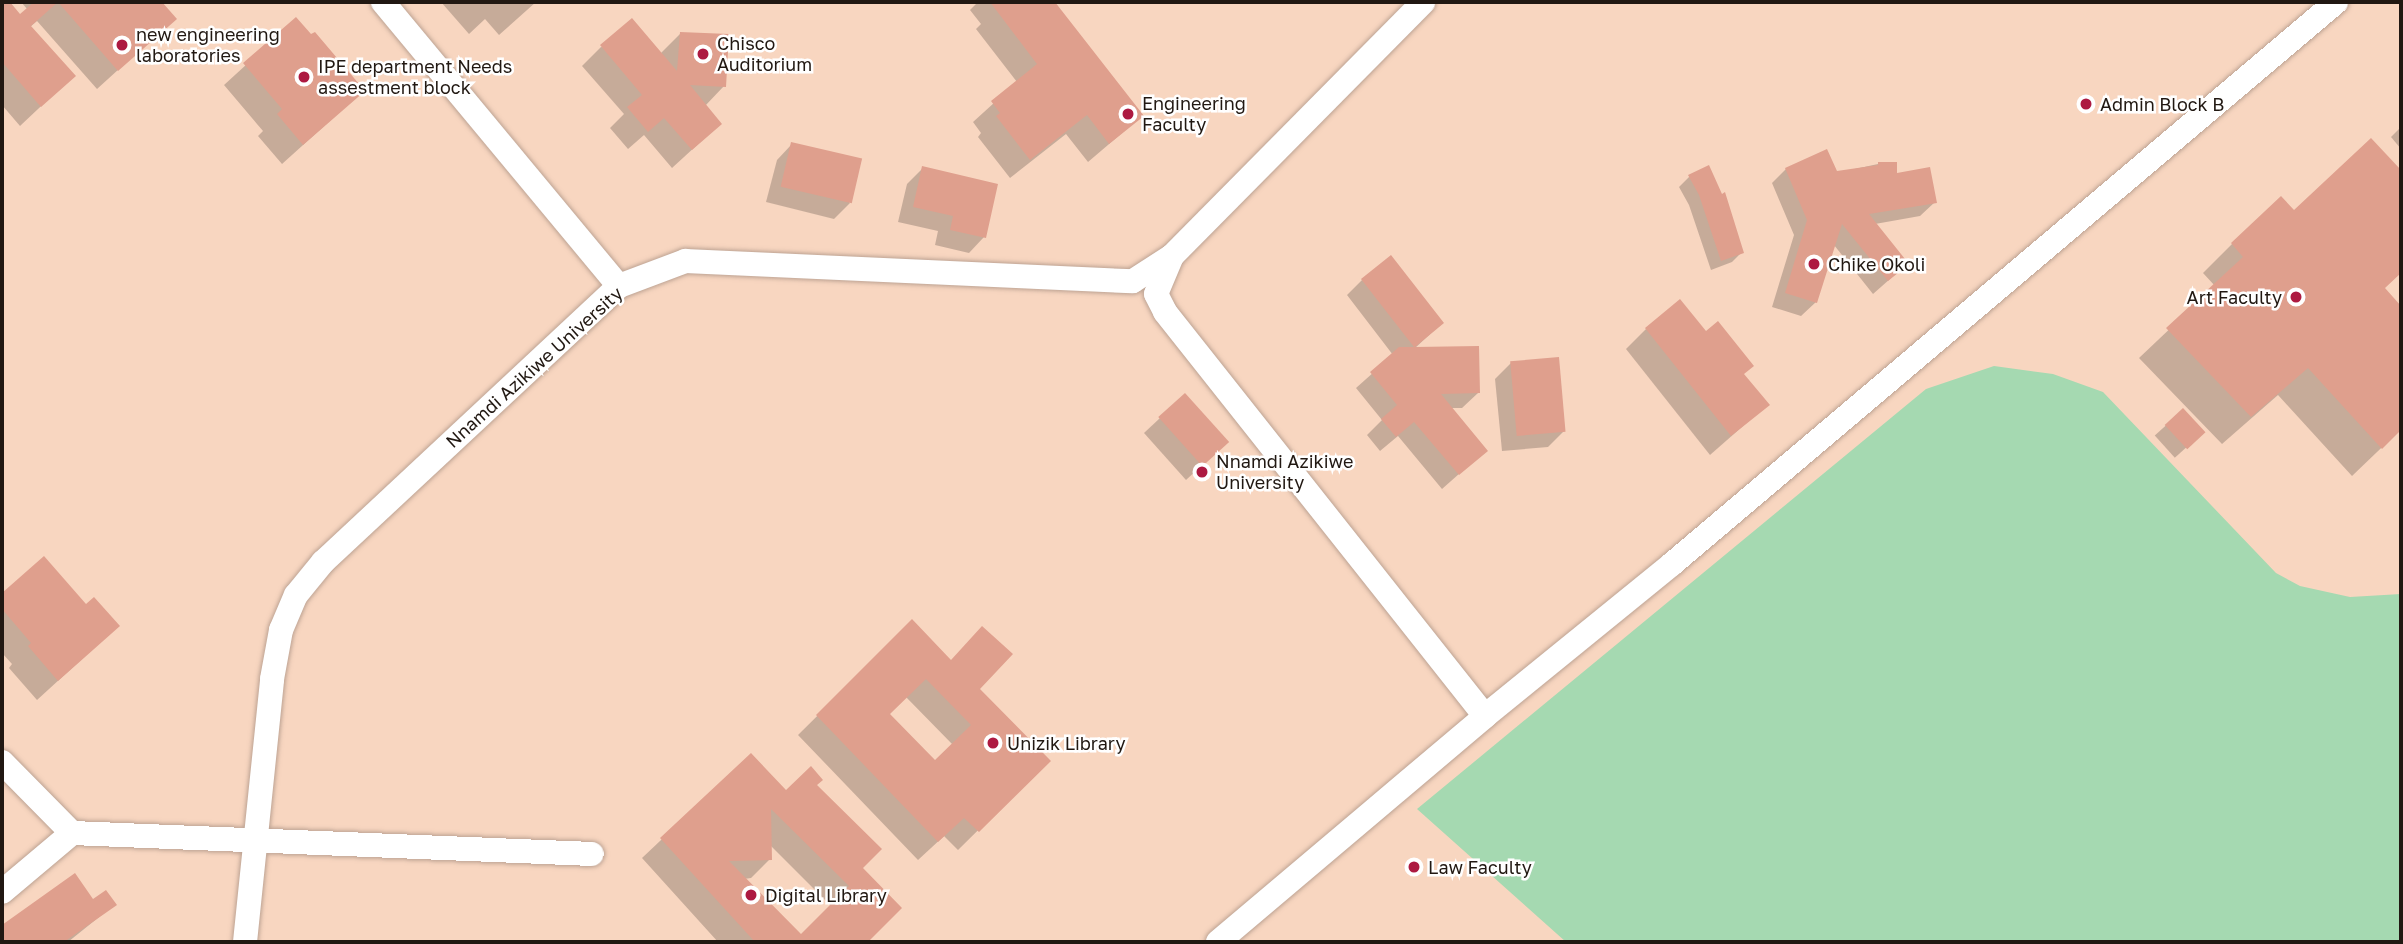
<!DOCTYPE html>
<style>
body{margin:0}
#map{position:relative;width:2403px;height:944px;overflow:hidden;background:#ffe3d2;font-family:"Golos Text",sans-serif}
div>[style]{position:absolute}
.built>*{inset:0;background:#f8d6c0;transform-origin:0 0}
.green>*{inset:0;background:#a5d9b1}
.shadow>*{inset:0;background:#0003;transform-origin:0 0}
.building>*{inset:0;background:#df9f8d;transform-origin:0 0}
.roads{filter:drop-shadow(0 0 2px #bda393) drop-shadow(0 0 2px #bda393)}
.street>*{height:24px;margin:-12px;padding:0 12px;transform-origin:12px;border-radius:12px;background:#fff}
.dots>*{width:19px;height:19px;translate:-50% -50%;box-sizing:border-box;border:4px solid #fff;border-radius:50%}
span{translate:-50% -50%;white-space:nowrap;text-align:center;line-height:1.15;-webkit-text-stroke:5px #fff;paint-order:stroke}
.poi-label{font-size:18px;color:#211812}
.left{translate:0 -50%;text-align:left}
.right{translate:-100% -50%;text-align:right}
.street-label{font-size:18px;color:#211812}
.frame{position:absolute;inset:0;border:4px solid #211812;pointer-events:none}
</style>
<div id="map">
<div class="built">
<i style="left:2px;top:2px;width:2399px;height:940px"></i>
</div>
<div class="green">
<i style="clip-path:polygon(1994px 366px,2053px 374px,2103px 392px,2276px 573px,2300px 586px,2350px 597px,2401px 594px,2401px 942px,1566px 942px,1417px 809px,1926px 389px)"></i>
</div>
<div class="shadow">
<i style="clip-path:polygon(2px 2px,7px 2px,20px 16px,28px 10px,21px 2px,159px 2px,174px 19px,97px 89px,37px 21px,30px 27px,73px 76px,20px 126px,2px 105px)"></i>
<i style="clip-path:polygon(441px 2px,536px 2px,499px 35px,485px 19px,469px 34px)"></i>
<i style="clip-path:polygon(978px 2px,1053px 2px,1142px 116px,1088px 162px,1066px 134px,1010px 178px,978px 137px,981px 133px,973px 122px,1017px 82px,976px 29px,981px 24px,970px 10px)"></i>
<i style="clip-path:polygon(296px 19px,363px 91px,282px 164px,258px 136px,263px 131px,224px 85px)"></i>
<i style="clip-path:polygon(680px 34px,724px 86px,705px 106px,720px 124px,672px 168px,644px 135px,628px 149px,610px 128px,624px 114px,582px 66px,601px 47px,660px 54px)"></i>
<i style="clip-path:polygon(2401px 127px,2401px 149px,2391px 137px)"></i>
<i style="clip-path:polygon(2371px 140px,2401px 172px,2401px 272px,2383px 289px,2401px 309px,2401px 429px,2352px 476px,2278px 395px,2222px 444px,2139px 358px,2215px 286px,2203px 273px,2232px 244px,2294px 212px)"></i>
<i style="clip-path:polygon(792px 144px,850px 203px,834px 219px,766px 202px,777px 160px)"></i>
<i style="clip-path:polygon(1878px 164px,1935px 202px,1920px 216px,1875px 224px,1907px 264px,1873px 294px,1834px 245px,1816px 302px,1801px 316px,1772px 307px,1794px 235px,1772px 183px,1786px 169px,1836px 173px)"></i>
<i style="clip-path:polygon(923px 168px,984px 237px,969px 253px,935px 245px,938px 231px,898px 222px,907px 184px)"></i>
<i style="clip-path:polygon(1708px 168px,1742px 252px,1732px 262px,1711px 270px,1689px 205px,1679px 187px,1689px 177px)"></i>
<i style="clip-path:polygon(1362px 280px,1442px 323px,1414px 349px,1478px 393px,1462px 408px,1451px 408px,1486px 450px,1442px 489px,1398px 436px,1380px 451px,1367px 435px,1382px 420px,1356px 388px,1393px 355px,1347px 295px)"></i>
<i style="clip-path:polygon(1646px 329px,1743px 375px,1767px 405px,1710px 455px,1626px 349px)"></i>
<i style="clip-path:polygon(1511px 363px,1564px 431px,1548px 447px,1502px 451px,1495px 379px)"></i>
<i style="left:2183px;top:410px;width:30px;height:38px;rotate:48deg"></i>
<i style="clip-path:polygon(1160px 418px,1211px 457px,1186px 480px,1144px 433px)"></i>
<i style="clip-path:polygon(44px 559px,86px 607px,118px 626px,37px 700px,9px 668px,12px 664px,2px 653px,2px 596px)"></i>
<i style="clip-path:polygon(evenodd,912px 622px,1048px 761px,958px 850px,944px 836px,918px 860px,798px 735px,912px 622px,906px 697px,953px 745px,935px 763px,888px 714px,906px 697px)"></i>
<i style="clip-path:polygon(evenodd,751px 755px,786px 792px,815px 786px,861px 868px,900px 908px,865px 942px,718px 942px,642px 858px,751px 755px,770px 845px,831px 906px,801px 936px,744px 879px,751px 878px,770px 859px,770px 845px)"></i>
<i style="clip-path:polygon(74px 875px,93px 901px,114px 905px,68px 942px,2px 942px,2px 927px)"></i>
</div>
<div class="building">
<i style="clip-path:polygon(2px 2px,10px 2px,20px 14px,34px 2px,162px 2px,177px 19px,118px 71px,58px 2px,31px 26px,76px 76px,41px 107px,2px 62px)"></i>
<i style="clip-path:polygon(990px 2px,1055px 2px,1144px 116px,1109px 144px,1087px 115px,1030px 160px,996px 116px,1000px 113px,991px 101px,1037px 64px)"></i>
<i style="clip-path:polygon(296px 17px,311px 34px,315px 32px,365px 91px,303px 145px,277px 114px,282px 109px,243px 63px)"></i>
<i style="clip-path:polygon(632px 18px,677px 71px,680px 32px,729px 34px,726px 87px,690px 85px,722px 124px,692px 150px,664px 118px,648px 132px,627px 107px,642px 95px,600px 45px)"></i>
<i style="clip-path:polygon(2371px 138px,2401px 170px,2401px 273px,2385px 288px,2401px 306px,2401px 430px,2382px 449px,2308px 368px,2251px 417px,2166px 328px,2243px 257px,2231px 243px,2281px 196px,2294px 210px)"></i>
<i style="left:791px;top:142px;width:73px;height:46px;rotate:13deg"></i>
<i style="clip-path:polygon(1827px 149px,1837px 171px,1878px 165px,1878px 162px,1897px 162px,1897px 173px,1930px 167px,1937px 203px,1869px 214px,1909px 264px,1888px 281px,1842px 224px,1817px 303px,1785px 293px,1807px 220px,1785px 168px)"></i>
<i style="clip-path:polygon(1709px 165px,1722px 194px,1725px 192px,1744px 253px,1721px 261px,1699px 195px,1688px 175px)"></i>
<i style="clip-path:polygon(922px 166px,998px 184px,986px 238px,950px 230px,953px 216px,913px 207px)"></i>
<i style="clip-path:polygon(1391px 255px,1444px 323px,1415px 347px,1479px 346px,1480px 393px,1441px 394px,1488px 451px,1459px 475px,1414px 422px,1396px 437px,1381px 419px,1397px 405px,1370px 372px,1399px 347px,1414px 347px,1361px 279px)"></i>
<i style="clip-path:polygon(1680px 299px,1706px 331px,1718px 321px,1754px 366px,1744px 374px,1770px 405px,1731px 436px,1645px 328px)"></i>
<i style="left:1559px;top:357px;width:75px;height:49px;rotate:85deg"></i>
<i style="left:1185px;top:393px;width:66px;height:36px;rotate:48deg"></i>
<i style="left:2183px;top:408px;width:33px;height:25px;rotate:47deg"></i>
<i style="clip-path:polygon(44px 556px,86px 604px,94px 597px,120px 626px,58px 681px,28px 646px,31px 643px,2px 609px,2px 593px)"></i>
<i style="clip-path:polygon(evenodd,912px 619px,951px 660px,982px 626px,1013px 654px,980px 689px,1051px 761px,979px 832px,964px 818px,938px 842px,816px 715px,912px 619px,926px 679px,971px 725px,935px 760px,890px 714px,926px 679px)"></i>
<i style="clip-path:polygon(evenodd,751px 753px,786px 790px,811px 766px,823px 780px,817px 785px,882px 849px,863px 868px,902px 908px,868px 942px,755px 942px,660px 838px,751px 753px,771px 809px,849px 886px,801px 934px,729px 861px,772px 860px,771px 809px)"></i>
<i style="clip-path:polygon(75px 873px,93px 899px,106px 890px,117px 905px,64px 942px,6px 942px,2px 937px,2px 925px)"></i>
</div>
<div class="roads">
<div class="street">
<i style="left:383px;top:2px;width:369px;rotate:50.3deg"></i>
<i style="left:1172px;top:256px;width:41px;rotate:112.8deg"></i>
<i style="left:1156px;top:294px;width:20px;rotate:63deg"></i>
<i style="left:1165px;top:312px;width:515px;rotate:51.62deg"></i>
<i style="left:2px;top:762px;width:100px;rotate:45.4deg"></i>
<i style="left:2px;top:892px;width:92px;rotate:-40.1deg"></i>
<i style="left:72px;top:833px;width:520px;rotate:2.31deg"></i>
<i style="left:245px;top:942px;width:264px;rotate:-84.1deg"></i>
<i style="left:272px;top:679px;width:50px;rotate:-79.6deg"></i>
<i style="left:281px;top:630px;width:38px;rotate:-67deg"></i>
<i style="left:296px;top:595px;width:43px;rotate:-50.7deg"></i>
<i style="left:323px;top:562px;width:405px;rotate:-43deg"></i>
<i style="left:619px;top:286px;width:71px;rotate:-20.7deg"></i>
<i style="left:685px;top:261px;width:448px;rotate:2.6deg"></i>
<i style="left:1133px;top:281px;width:46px;rotate:-32.7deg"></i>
<i style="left:1172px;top:256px;width:357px;rotate:-45.3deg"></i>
<i style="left:1218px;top:942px;width:350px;rotate:-40.2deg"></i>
<i style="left:1485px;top:716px;width:241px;rotate:-39.1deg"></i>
<i style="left:1672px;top:564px;width:870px;rotate:-40.24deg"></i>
</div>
</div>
<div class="dots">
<i style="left:122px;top:45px;background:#ad1941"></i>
<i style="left:703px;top:54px;background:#ad1941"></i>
<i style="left:304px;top:77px;background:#ad1941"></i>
<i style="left:2086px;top:104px;background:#ad1941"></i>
<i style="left:1128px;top:114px;background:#ad1941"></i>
<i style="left:1814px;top:264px;background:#ad1941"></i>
<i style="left:2296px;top:297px;background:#ad1941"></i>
<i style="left:1202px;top:472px;background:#ad1941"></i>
<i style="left:993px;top:743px;background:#ad1941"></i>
<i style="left:1414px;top:867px;background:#ad1941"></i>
<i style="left:751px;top:895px;background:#ad1941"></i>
</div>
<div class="poi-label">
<span class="left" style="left:136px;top:45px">new engineering<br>laboratories</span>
<span class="left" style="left:717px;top:54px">Chisco<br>Auditorium</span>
<span class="left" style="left:318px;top:77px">IPE department Needs<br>assestment block</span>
<span class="left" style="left:1142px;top:114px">Engineering<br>Faculty</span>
<span class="left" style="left:2100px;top:104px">Admin Block B</span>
<span class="left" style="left:1828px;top:264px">Chike Okoli</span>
<span class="right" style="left:2282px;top:297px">Art Faculty</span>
<span class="left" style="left:1216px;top:472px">Nnamdi Azikiwe<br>University</span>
<span class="left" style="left:1007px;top:743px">Unizik Library</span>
<span class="left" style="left:1428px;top:867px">Law Faculty</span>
<span class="left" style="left:765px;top:895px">Digital Library</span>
</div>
<div class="street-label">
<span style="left:534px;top:367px;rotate:-42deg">Nnamdi Azikiwe University</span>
</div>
<div class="frame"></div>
</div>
